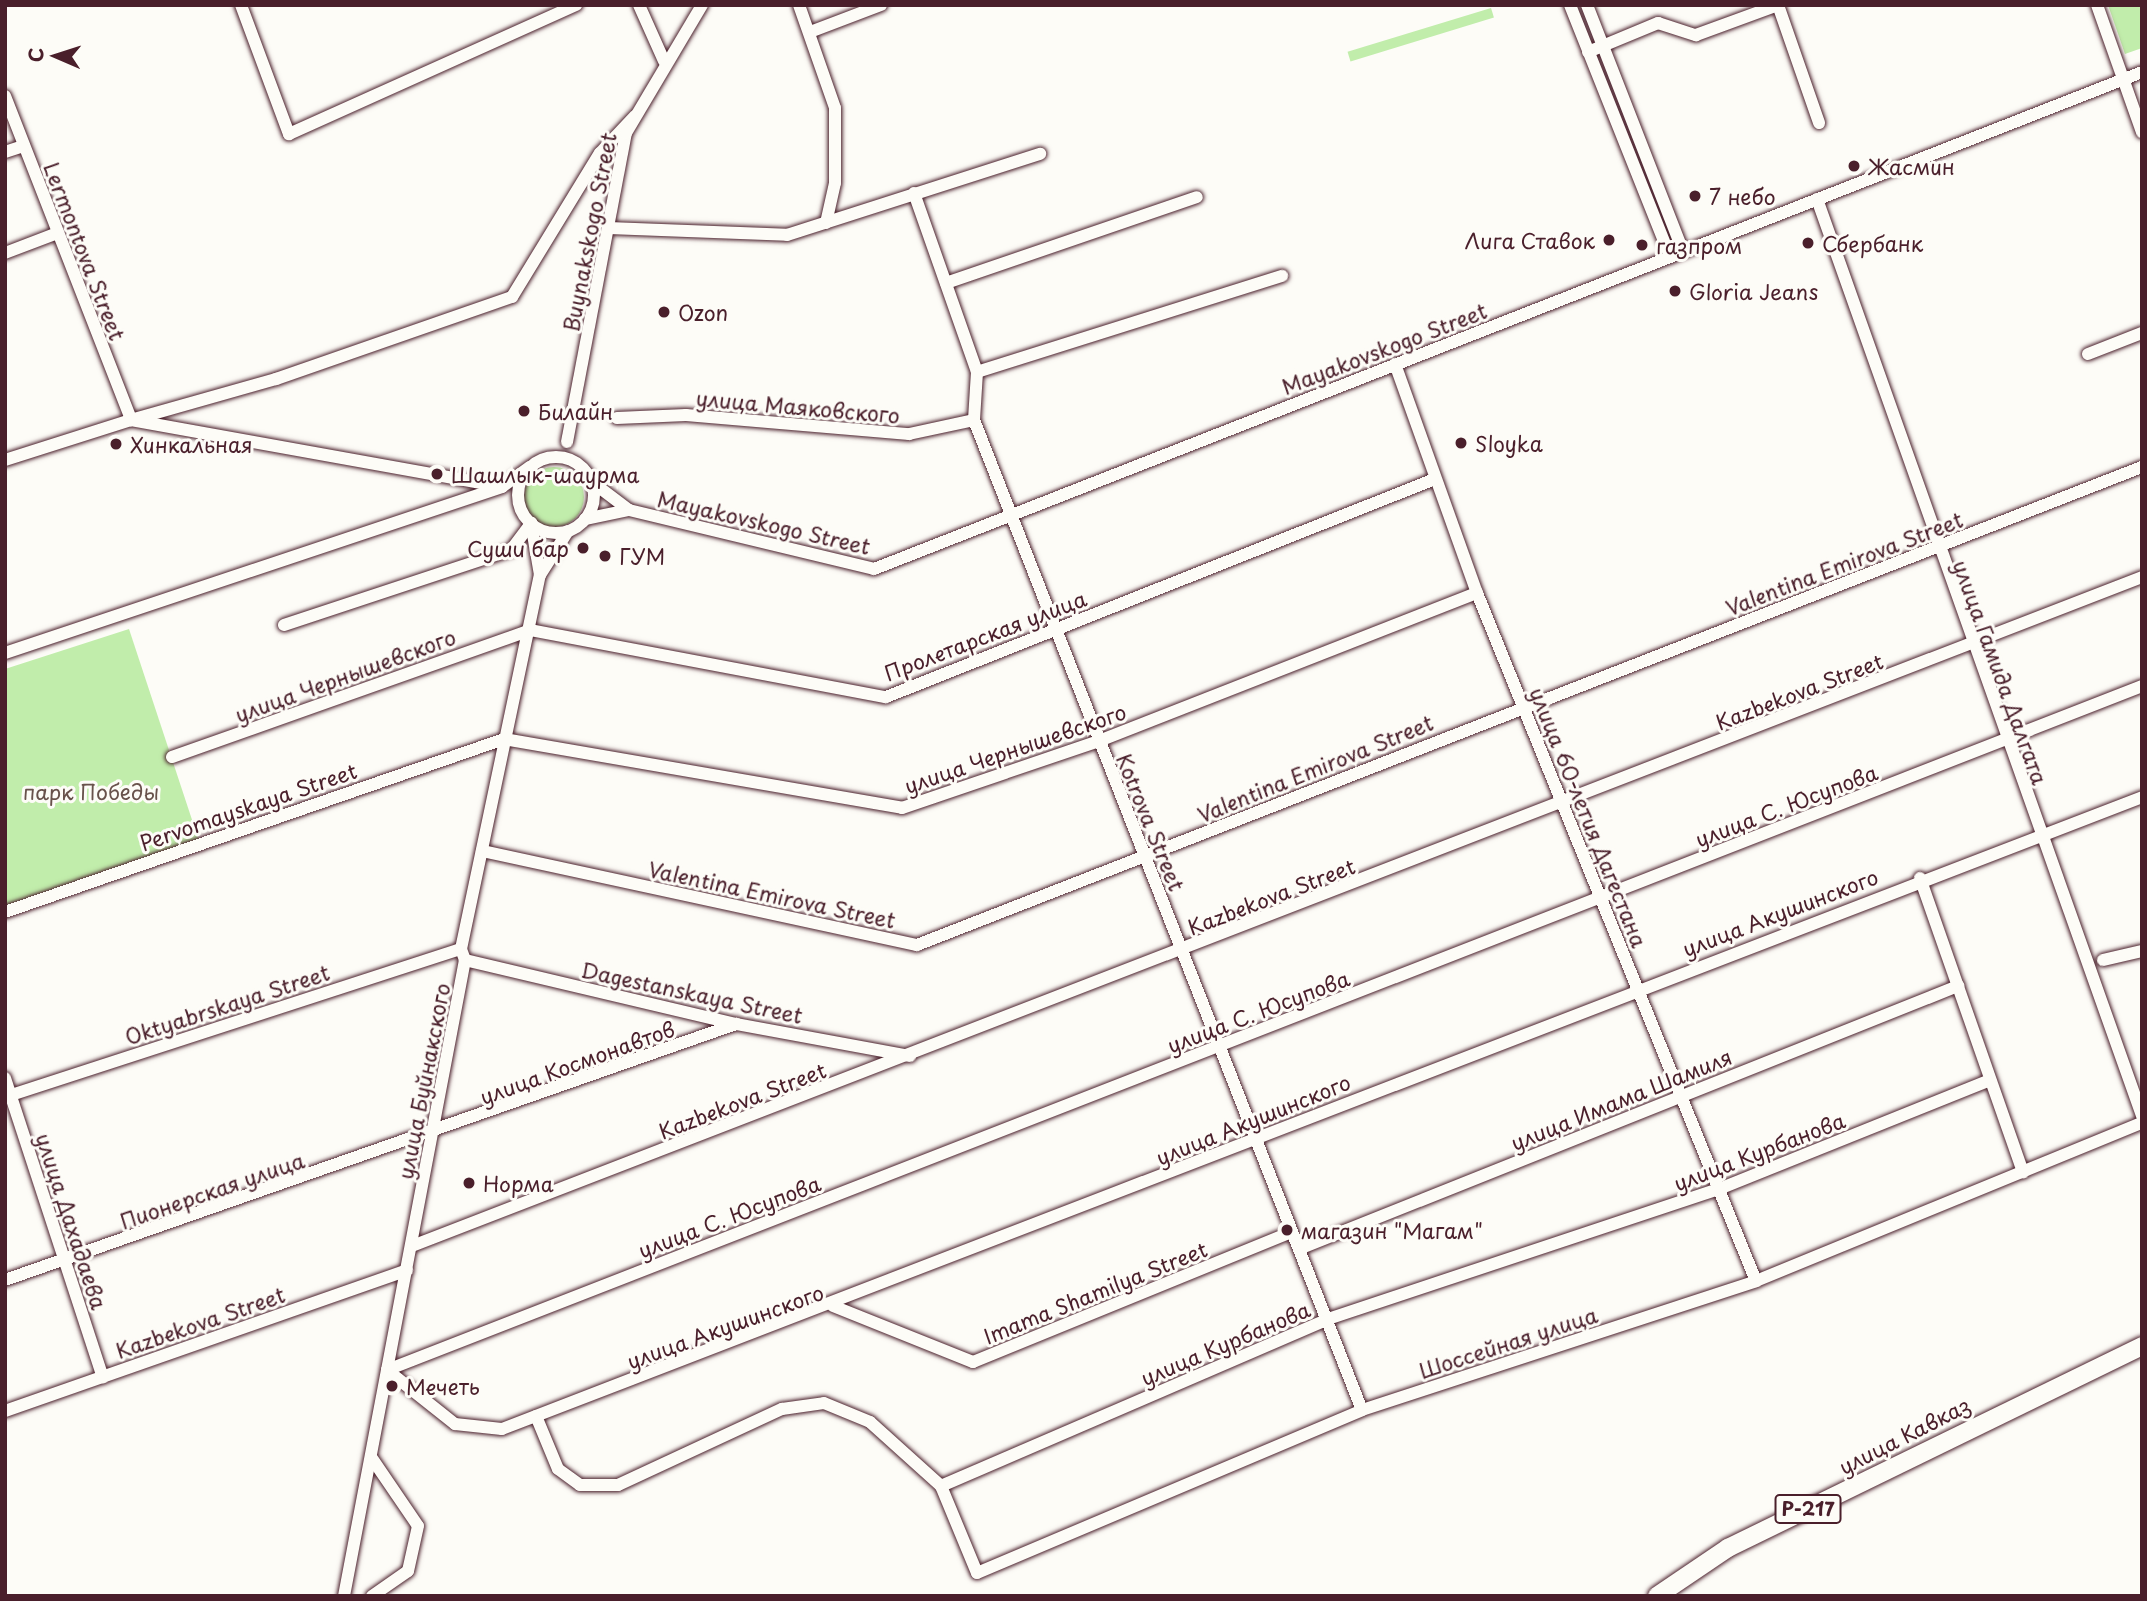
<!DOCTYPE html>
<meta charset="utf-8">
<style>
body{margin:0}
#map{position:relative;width:2147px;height:1601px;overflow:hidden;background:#fdfcf7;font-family:"Playpen Sans",sans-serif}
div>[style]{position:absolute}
.green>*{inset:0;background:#c1edab;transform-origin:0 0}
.round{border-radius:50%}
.roads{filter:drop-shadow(0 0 2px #4a1f2b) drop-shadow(0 0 2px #4a1f2b)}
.minor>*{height:12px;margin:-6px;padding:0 6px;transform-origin:6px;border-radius:6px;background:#fdfcf7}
.minor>.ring{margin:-6px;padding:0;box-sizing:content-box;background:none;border:12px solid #fdfcf7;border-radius:50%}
.highway>*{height:18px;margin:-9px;padding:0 9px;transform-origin:9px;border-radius:9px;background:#fdfcf7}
.dots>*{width:19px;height:19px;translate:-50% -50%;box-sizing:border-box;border:4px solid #fdfcf7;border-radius:50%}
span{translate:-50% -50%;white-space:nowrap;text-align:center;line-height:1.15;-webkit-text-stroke:6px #fdfcf7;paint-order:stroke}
.shield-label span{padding:2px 5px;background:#fdfcf7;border:2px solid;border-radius:5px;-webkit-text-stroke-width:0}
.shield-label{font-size:19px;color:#4a1f2b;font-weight:700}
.poi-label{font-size:21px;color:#4a1f2b}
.left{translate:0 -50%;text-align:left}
.right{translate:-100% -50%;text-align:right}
.street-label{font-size:21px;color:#4a1f2b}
.park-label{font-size:21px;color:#68524b}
.frame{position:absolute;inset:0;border:7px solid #4a1f2b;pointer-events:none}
.north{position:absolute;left:21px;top:21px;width:70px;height:70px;-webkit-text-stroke:5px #fdfcf7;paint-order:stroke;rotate:273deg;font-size:19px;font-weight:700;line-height:28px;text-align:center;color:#4a1f2b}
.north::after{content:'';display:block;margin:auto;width:24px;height:32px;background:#4a1f2b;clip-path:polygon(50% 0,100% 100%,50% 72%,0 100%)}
</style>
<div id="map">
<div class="green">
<i style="clip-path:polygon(2108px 5px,2142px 5px,2142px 48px,2125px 54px)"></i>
<i style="left:1491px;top:8px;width:10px;height:150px;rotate:73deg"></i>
<i class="round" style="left:524px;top:467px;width:60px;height:60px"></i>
<i style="clip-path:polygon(129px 629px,200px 844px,5px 913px,5px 669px)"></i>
</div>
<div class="roads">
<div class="minor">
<i style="left:241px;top:5px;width:138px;rotate:69.6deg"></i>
<i style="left:289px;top:134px;width:315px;rotate:-24.2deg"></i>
<i style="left:639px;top:5px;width:61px;rotate:65.9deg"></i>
<i style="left:799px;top:5px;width:109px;rotate:70.7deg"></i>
<i style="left:835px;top:108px;width:75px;rotate:90deg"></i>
<i style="left:835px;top:183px;width:41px;rotate:102.7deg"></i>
<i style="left:1570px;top:5px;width:270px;rotate:68.3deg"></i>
<i style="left:1587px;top:5px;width:264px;rotate:68.7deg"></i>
<i style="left:2097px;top:5px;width:135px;rotate:70.5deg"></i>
<i style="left:810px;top:32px;width:76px;rotate:-20.8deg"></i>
<i style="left:1588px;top:52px;width:76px;rotate:-22.5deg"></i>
<i style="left:1658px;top:23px;width:40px;rotate:18deg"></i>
<i style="left:1696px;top:35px;width:87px;rotate:-20.1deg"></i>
<i style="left:1778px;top:5px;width:125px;rotate:70.8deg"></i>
<i style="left:5px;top:96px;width:348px;rotate:68.7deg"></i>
<i style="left:131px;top:420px;width:151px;rotate:-15.8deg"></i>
<i style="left:276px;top:379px;width:250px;rotate:-19.2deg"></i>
<i style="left:512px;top:297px;width:169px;rotate:-58.6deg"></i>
<i style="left:600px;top:153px;width:51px;rotate:-46.6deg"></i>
<i style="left:5px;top:152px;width:20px;rotate:-18deg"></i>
<i style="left:914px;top:193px;width:190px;rotate:70.6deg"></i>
<i style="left:977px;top:372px;width:48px;rotate:93.6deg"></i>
<i style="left:974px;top:420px;width:1063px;rotate:68.6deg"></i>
<i style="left:1817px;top:199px;width:973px;rotate:70.48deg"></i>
<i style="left:608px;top:228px;width:179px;rotate:2.2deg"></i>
<i style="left:787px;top:235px;width:266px;rotate:-17.8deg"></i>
<i style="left:5px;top:253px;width:53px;rotate:-20.8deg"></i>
<i style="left:946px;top:283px;width:265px;rotate:-18.9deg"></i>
<i style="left:2088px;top:354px;width:58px;rotate:-21.3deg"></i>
<i style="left:1395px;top:364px;width:243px;rotate:70.3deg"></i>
<i style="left:1477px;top:593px;width:742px;rotate:67.93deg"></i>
<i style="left:977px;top:372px;width:320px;rotate:-17.5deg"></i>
<i style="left:617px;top:418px;width:69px;rotate:-2.5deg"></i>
<i style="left:686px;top:415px;width:224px;rotate:4.9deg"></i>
<i style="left:909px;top:434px;width:66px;rotate:-12.2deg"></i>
<i style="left:567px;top:442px;width:315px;rotate:-79.2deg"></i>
<i style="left:626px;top:133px;width:149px;rotate:-59.3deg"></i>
<i class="ring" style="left:518px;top:457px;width:64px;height:64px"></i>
<i style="left:5px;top:460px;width:132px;rotate:-17.6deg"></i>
<i style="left:131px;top:420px;width:377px;rotate:10.2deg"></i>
<i style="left:629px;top:510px;width:252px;rotate:13.5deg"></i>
<i style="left:874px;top:569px;width:1362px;rotate:-21.4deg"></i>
<i style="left:585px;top:519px;width:45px;rotate:-11.6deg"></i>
<i style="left:629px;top:510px;width:46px;rotate:-142.9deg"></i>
<i style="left:540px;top:575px;width:52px;rotate:-57.5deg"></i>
<i style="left:284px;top:625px;width:239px;rotate:-18.3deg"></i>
<i style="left:511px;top:550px;width:34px;rotate:-53deg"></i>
<i style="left:5px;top:653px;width:524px;rotate:-18.47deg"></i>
<i style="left:502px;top:487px;width:34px;rotate:-36deg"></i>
<i style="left:172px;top:757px;width:380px;rotate:-19.5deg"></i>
<i style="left:530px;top:630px;width:362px;rotate:10.7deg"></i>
<i style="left:886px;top:697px;width:591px;rotate:-21.66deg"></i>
<i style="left:482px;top:851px;width:445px;rotate:12.2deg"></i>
<i style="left:917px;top:945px;width:1315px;rotate:-21.32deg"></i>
<i style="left:1920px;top:878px;width:312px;rotate:70.7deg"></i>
<i style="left:5px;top:912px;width:528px;rotate:-19.12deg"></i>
<i style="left:504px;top:739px;width:404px;rotate:9.8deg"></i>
<i style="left:902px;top:808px;width:208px;rotate:-18.8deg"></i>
<i style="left:1099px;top:741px;width:406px;rotate:-21.4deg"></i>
<i style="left:465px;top:960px;width:278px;rotate:13.3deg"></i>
<i style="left:736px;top:1024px;width:177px;rotate:10.4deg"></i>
<i style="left:2103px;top:960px;width:40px;rotate:-13deg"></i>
<i style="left:5px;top:1078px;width:315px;rotate:71.9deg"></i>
<i style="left:5px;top:1097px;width:479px;rotate:-18deg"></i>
<i style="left:412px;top:1246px;width:1855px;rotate:-21.14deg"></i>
<i style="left:1299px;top:1249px;width:710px;rotate:-21.76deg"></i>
<i style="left:5px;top:1280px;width:775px;rotate:-19.3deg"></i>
<i style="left:833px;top:1306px;width:151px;rotate:21.8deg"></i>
<i style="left:973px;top:1362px;width:344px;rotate:-22.2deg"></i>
<i style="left:387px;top:1370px;width:87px;rotate:38.5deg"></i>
<i style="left:455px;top:1424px;width:47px;rotate:6.1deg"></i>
<i style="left:502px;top:1429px;width:1758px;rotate:-21.07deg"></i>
<i style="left:387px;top:1370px;width:1884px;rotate:-21.29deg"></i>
<i style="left:5px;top:1411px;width:426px;rotate:-19.3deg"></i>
<i style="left:536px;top:1416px;width:57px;rotate:67.5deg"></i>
<i style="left:558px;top:1469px;width:27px;rotate:36deg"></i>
<i style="left:580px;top:1485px;width:38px"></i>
<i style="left:618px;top:1485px;width:181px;rotate:-24.9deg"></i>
<i style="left:782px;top:1409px;width:42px;rotate:-8.1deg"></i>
<i style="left:824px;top:1403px;width:50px;rotate:22.4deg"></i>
<i style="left:870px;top:1422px;width:96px;rotate:42deg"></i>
<i style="left:941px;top:1486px;width:421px;rotate:-23.3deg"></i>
<i style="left:1328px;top:1319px;width:412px;rotate:-18.4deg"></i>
<i style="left:1719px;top:1189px;width:292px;rotate:-21.9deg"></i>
<i style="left:371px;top:1457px;width:83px;rotate:55.7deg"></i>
<i style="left:418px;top:1526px;width:46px;rotate:102.5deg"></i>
<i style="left:408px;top:1571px;width:44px;rotate:145.2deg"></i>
<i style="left:941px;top:1486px;width:94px;rotate:67.5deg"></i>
<i style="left:977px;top:1573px;width:418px;rotate:-22.9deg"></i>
<i style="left:1362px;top:1410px;width:415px;rotate:-18.1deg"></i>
<i style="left:1756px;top:1281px;width:417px;rotate:-22.3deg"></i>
<i style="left:344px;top:1596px;width:647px;rotate:-79.23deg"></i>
<i style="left:465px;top:960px;width:12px;rotate:-110deg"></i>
<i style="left:461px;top:949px;width:382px;rotate:-78.1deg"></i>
<i style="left:540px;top:575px;width:53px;rotate:-99.8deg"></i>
</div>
<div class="highway">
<i style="left:1657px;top:1596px;width:86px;rotate:-34.1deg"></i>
<i style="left:1728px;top:1548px;width:461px;rotate:-26deg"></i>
</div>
</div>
<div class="dots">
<i style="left:1854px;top:166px;background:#4a1f2b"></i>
<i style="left:1695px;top:196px;background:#4a1f2b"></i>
<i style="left:1609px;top:240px;background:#4a1f2b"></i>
<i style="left:1808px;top:243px;background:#4a1f2b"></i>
<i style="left:1642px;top:245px;background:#4a1f2b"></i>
<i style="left:1675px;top:291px;background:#4a1f2b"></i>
<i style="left:664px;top:312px;background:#4a1f2b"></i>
<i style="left:524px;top:411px;background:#4a1f2b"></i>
<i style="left:1461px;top:443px;background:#4a1f2b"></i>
<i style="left:116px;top:444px;background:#4a1f2b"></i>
<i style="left:437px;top:474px;background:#4a1f2b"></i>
<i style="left:583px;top:548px;background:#4a1f2b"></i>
<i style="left:605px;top:556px;background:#4a1f2b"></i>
<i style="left:469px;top:1183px;background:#4a1f2b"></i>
<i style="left:1287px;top:1230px;background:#4a1f2b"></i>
<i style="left:392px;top:1386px;background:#4a1f2b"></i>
</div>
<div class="shield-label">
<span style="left:1808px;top:1509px">Р-217</span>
</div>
<div class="poi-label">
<span class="left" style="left:1868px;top:166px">Жасмин</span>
<span class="left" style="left:1709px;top:196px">7 небо</span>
<span class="right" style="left:1595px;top:240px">Лига Ставок</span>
<span class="left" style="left:1822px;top:243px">Сбербанк</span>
<span class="left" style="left:1656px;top:245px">газпром</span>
<span class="left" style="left:1689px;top:291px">Gloria Jeans</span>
<span class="left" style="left:678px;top:312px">Ozon</span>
<span class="left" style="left:538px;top:411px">Билайн</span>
<span class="left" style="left:1475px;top:443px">Sloyka</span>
<span class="left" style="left:130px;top:444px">Хинкальная</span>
<span class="left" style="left:451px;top:474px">Шашлык-шаурма</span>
<span class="right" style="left:569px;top:548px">Суши бар</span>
<span class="left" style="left:619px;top:556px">ГУМ</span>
<span class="left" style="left:483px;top:1183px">Норма</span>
<span class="left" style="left:1301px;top:1230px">магазин "Магам"</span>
<span class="left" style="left:406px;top:1386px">Мечеть</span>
</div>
<div class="street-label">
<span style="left:589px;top:232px;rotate:-79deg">Buynakskogo Street</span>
<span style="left:85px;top:251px;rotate:69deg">Lermontova Street</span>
<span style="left:1384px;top:348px;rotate:-21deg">Mayakovskogo Street</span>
<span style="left:798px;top:406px;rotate:5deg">улица Маяковского</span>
<span style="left:764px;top:522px;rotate:13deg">Mayakovskogo Street</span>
<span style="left:1844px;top:563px;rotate:-21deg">Valentina Emirova Street</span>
<span style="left:985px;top:635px;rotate:-21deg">Пролетарская улица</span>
<span style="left:2001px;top:672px;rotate:70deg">улица Гамида Далгата</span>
<span style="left:345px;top:675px;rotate:-20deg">улица Чернышевского</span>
<span style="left:1799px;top:691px;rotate:-21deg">Kazbekova Street</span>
<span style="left:1015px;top:748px;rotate:-19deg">улица Чернышевского</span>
<span style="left:1315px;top:768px;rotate:-22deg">Valentina Emirova Street</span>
<span style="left:1786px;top:805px;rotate:-21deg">улица С. Юсупова</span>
<span style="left:248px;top:806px;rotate:-19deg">Pervomayskaya Street</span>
<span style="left:1589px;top:817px;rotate:68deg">улица 60-летия Дагестана</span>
<span style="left:1151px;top:822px;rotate:68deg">Kotrova Street</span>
<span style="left:772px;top:894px;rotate:12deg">Valentina Emirova Street</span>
<span style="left:1271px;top:896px;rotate:-21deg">Kazbekova Street</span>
<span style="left:1780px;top:912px;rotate:-21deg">улица Акушинского</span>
<span style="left:692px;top:992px;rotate:12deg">Dagestanskaya Street</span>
<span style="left:227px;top:1004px;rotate:-18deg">Oktyabrskaya Street</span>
<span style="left:1258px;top:1011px;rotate:-21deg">улица С. Юсупова</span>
<span style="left:577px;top:1062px;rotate:-20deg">улица Космонавтов</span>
<span style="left:423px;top:1081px;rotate:-79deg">улица Буйнакского</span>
<span style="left:1621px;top:1099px;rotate:-22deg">улица Имама Шамиля</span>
<span style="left:742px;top:1100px;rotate:-21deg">Kazbekova Street</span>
<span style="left:1253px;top:1119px;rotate:-22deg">улица Акушинского</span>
<span style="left:1759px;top:1151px;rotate:-21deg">улица Курбанова</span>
<span style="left:212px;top:1190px;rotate:-19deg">Пионерская улица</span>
<span style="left:729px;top:1216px;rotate:-21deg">улица С. Юсупова</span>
<span style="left:72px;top:1221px;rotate:72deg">улица Дахадаева</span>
<span style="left:1095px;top:1292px;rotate:-22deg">Imama Shamilya Street</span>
<span style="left:200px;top:1322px;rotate:-19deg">Kazbekova Street</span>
<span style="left:725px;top:1326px;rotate:-20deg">улица Акушинского</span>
<span style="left:1508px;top:1342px;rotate:-18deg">Шоссейная улица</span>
<span style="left:1225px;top:1343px;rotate:-23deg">улица Курбанова</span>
<span style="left:1904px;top:1435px;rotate:-27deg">улица Кавказ</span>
</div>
<div class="park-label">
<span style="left:91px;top:791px">парк Победы</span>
</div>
<div class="frame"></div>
<div class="north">С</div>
</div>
